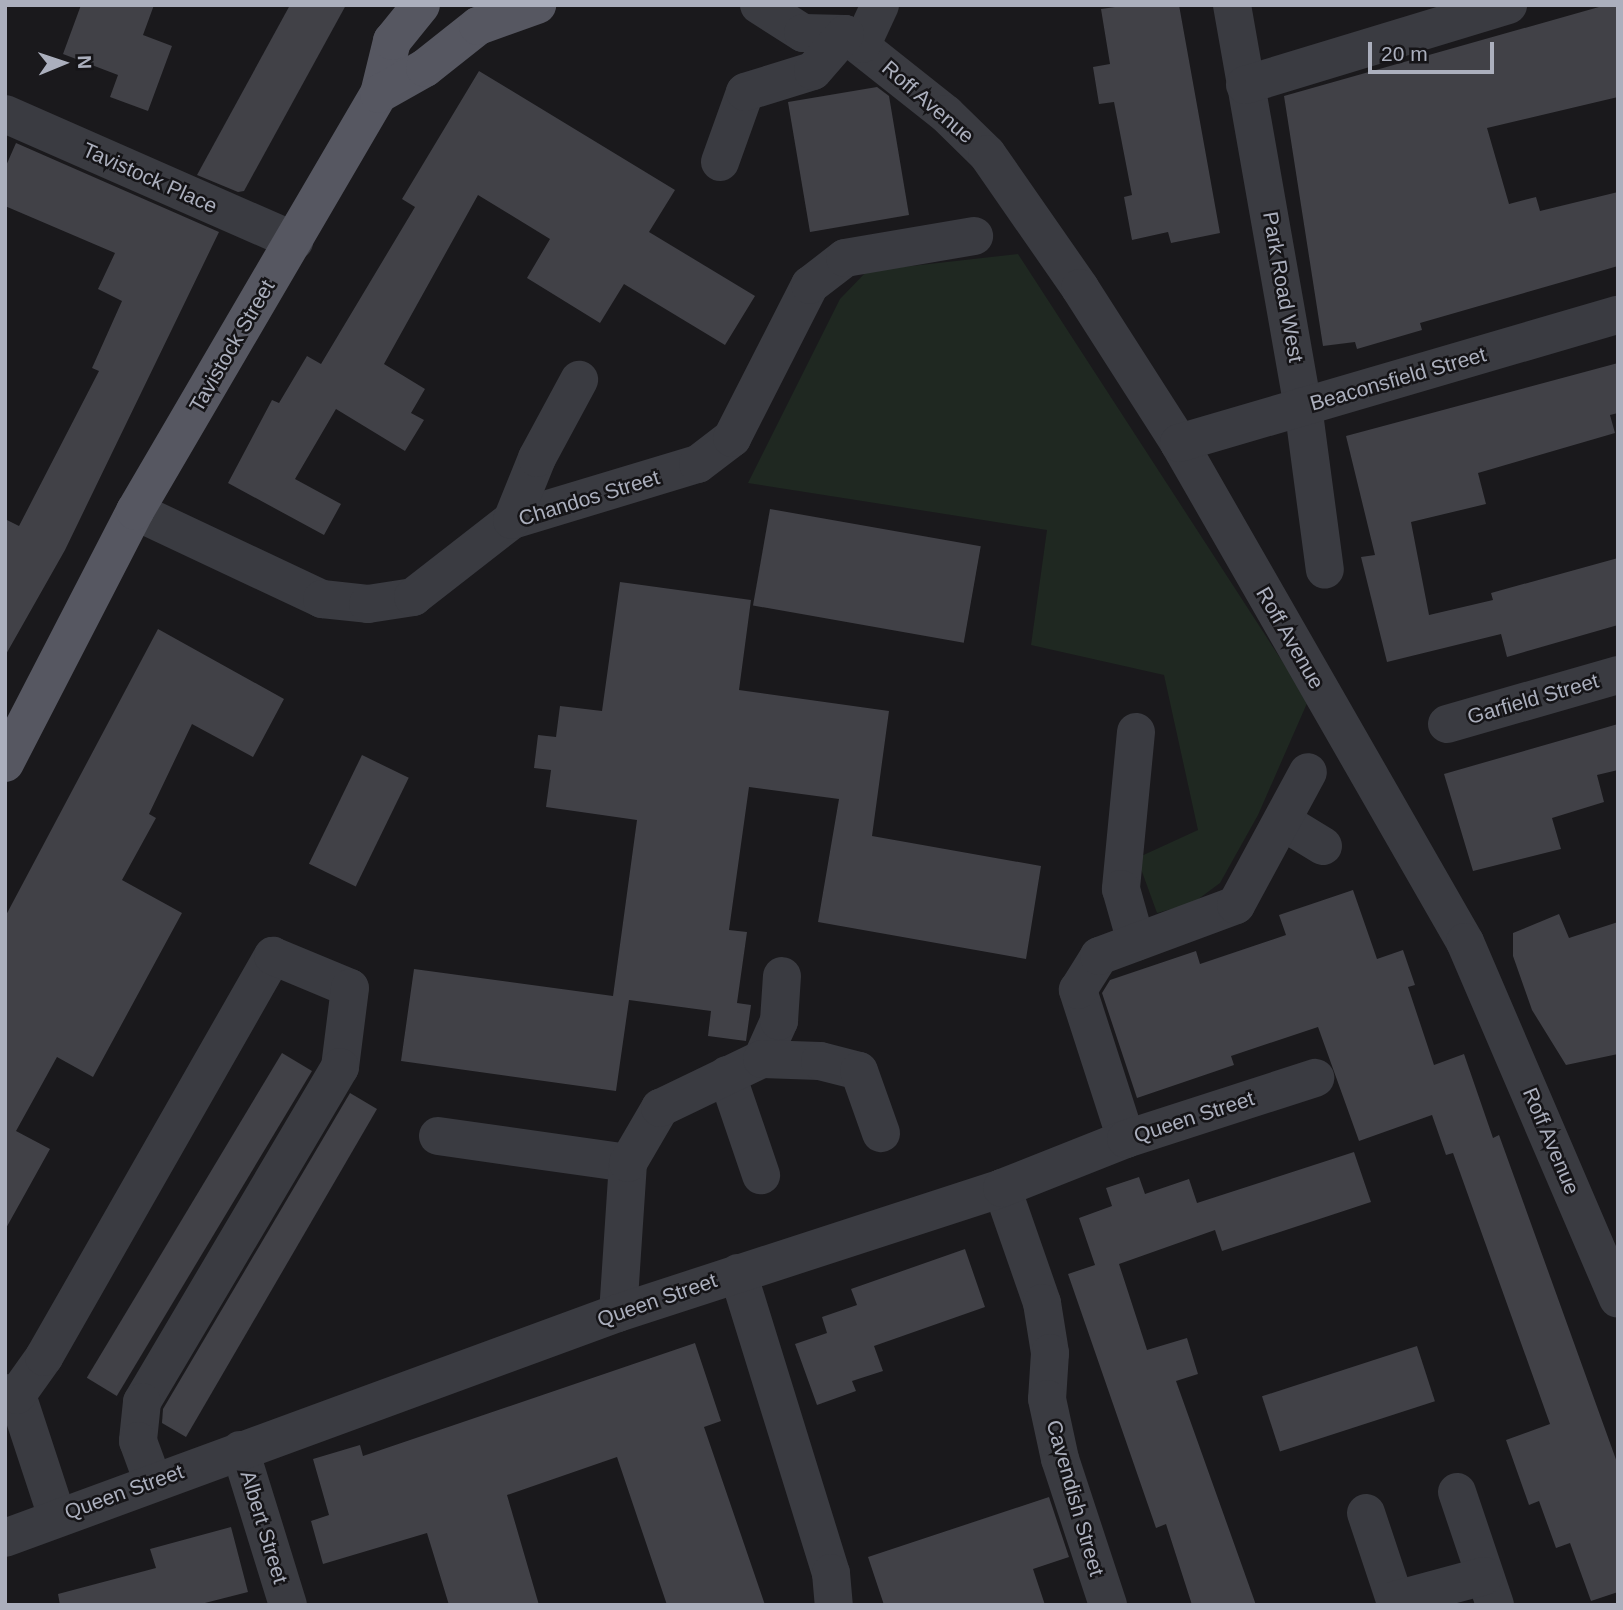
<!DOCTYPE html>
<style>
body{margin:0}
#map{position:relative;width:1623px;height:1610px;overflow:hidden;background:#1a191c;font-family:Helvetica,sans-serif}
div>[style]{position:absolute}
.green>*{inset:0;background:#1f2821}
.building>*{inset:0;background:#414147;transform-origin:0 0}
.minor>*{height:38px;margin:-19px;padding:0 19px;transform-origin:19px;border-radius:19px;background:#3a3b41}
.major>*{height:38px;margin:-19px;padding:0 19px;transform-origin:19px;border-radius:19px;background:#565761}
span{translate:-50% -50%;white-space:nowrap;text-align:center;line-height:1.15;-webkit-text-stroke:5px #151417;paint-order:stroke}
.street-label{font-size:21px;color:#abafbd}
.frame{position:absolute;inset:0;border:7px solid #abafbd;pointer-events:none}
.north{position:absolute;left:28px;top:28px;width:70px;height:70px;-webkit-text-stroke:5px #151417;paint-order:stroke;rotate:88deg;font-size:19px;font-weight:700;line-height:28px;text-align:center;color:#abafbd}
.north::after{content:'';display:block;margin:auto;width:24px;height:32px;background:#abafbd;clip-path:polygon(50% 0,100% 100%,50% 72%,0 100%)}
.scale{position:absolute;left:1368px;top:42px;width:126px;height:32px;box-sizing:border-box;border:4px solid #abafbd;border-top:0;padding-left:9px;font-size:21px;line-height:24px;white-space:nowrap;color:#abafbd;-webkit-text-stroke:5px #151417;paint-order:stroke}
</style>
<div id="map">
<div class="green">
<i style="clip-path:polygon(1018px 254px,1308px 701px,1258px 815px,1220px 883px,1193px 903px,1157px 913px,1137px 858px,1198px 830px,1164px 675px,1031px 645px,1047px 530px,748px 483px,840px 299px,867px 271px)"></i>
</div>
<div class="building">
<i style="clip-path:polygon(81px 5px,154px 5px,143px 35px,172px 46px,148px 111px,110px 97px,118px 75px,63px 54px)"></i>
<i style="clip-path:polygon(290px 5px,346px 5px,244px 191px,238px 192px,197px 175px)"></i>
<i style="clip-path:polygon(1129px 5px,1179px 5px,1220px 233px,1171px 243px,1168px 232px,1132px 240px,1124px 197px,1132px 195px,1114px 102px,1099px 104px,1093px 67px,1110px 64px,1101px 9px)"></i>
<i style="clip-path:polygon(1606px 5px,1618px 5px,1618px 97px,1487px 128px,1509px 204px,1536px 197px,1540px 211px,1618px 192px,1618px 266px,1420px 323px,1422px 330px,1357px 349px,1355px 342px,1323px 346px,1284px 96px)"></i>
<i style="clip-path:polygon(479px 71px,675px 190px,649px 232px,755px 296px,725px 345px,624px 284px,600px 323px,527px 278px,550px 239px,478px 195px,384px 364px,425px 389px,411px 413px,424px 420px,405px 451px,336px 409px,295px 479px,341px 504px,324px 535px,228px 483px,272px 400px,279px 403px,307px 356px,321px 364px,415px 207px,402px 199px)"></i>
<i style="clip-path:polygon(877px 87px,889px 96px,909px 215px,810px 232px,788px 102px)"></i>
<i style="clip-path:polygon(16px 143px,219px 232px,65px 550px,5px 656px,5px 519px,19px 526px,99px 371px,92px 368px,122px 301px,98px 289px,115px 253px,5px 206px,5px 168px)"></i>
<i style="clip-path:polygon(1618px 363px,1618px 413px,1610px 415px,1615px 433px,1478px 473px,1486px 504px,1411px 522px,1429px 615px,1493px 600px,1491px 593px,1618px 558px,1618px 625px,1507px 657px,1501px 634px,1387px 662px,1361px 557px,1375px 555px,1346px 436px)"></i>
<i style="left:770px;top:509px;width:214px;height:98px;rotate:10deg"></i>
<i style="clip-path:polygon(620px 582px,751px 600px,739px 690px,889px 711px,872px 836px,1041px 866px,1026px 959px,818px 922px,839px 799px,749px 787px,729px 930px,747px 932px,737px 1003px,751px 1005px,746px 1041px,708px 1036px,711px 1011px,629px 1000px,616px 1091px,401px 1061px,414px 969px,613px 996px,637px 820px,546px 807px,551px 770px,534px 768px,538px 735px,556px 737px,560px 706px,602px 711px)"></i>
<i style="clip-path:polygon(158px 629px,284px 699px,253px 757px,192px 724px,149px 814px,156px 818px,122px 880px,182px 913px,93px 1077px,57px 1057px,16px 1131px,50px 1149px,5px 1230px,5px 917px)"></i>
<i style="clip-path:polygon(1618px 724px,1618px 770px,1597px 775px,1604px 802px,1552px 818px,1561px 849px,1473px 871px,1444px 774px)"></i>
<i style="left:362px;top:755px;width:52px;height:121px;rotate:26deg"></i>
<i style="clip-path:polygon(1353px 890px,1377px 959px,1403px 950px,1415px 985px,1408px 987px,1434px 1065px,1464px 1054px,1493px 1138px,1499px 1135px,1618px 1465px,1618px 1592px,1591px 1601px,1570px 1543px,1556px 1548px,1539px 1501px,1529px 1505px,1506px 1440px,1550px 1424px,1453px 1153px,1446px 1155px,1432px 1115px,1359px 1141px,1318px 1027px,1231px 1056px,1234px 1065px,1137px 1098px,1102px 993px,1110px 980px,1196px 951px,1200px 964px,1286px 935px,1279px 915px)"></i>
<i style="clip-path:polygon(1559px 914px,1569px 938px,1618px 922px,1618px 1054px,1566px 1065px,1532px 1010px,1513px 956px,1513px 933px)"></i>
<i style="left:282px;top:1053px;width:35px;height:379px;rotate:31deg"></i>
<i style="clip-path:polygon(350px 1093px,377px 1109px,186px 1437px,162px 1423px,163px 1409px)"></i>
<i style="clip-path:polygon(1354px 1152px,1371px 1202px,1222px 1251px,1215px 1230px,1119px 1264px,1147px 1350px,1187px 1338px,1198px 1374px,1176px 1381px,1256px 1605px,1192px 1605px,1166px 1524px,1156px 1528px,1068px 1274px,1095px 1265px,1079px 1218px,1112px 1206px,1106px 1188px,1139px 1177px,1145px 1194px,1189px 1179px,1197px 1203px)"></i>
<i style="clip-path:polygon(965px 1249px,985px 1307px,874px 1346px,883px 1371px,852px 1381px,856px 1391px,817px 1405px,795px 1344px,827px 1333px,822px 1317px,857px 1305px,851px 1289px)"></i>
<i style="clip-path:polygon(695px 1343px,721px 1421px,704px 1427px,765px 1605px,667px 1605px,617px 1457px,507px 1495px,539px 1605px,449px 1605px,427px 1533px,323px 1564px,311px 1521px,329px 1515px,313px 1459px,360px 1445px,363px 1456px)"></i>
<i style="left:1417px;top:1346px;width:58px;height:163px;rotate:72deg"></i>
<i style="clip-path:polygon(1049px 1497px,1069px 1557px,1033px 1569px,1045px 1605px,884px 1605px,868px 1557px)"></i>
<i style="clip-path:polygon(231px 1527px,248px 1592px,197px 1605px,60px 1605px,58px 1594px,156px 1568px,150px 1549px)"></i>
</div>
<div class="minor">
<i style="left:759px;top:5px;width:52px;rotate:32.5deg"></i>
<i style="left:803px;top:33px;width:42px;rotate:1.4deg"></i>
<i style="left:845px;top:34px;width:129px;rotate:38.4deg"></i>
<i style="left:946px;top:114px;width:57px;rotate:44.3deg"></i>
<i style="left:987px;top:154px;width:163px;rotate:55.2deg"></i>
<i style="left:1080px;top:288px;width:184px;rotate:57.4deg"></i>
<i style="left:1179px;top:443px;width:575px;rotate:60.18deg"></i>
<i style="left:1465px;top:942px;width:388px;rotate:66.8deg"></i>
<i style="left:1232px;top:5px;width:407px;rotate:80deg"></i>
<i style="left:1303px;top:406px;width:165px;rotate:82.4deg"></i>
<i style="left:862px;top:44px;width:43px;rotate:-65.2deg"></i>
<i style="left:1245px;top:85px;width:275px;rotate:-16.9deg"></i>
<i style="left:5px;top:114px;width:316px;rotate:23.7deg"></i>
<i style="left:720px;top:162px;width:74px;rotate:-70.3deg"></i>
<i style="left:745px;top:92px;width:71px;rotate:-17.2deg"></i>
<i style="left:813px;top:71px;width:49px;rotate:-49.1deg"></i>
<i style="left:1179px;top:443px;width:457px;rotate:-16.3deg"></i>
<i style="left:135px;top:511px;width:207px;rotate:25.2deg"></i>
<i style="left:322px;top:599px;width:46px;rotate:6.2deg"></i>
<i style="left:368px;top:604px;width:46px;rotate:-8.8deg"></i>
<i style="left:413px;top:597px;width:125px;rotate:-37.9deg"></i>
<i style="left:512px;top:520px;width:194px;rotate:-16.8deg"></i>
<i style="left:698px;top:464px;width:43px;rotate:-37.4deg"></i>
<i style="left:732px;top:438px;width:172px;rotate:-63deg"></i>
<i style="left:810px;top:285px;width:44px;rotate:-37.6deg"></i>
<i style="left:845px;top:258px;width:131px;rotate:-9.7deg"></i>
<i style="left:512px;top:520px;width:67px;rotate:-68deg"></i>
<i style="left:537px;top:458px;width:89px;rotate:-61.7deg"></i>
<i style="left:1447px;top:724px;width:178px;rotate:-16deg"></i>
<i style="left:1136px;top:732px;width:158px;rotate:95.5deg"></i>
<i style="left:1121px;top:889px;width:55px;rotate:74.2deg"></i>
<i style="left:1282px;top:821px;width:48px;rotate:31.4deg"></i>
<i style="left:762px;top:1059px;width:42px;rotate:-65.9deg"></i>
<i style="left:779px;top:1021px;width:45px;rotate:-86.2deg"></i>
<i style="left:727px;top:1075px;width:106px;rotate:71.2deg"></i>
<i style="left:438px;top:1136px;width:192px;rotate:8.1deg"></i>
<i style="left:628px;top:1163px;width:150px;rotate:93.8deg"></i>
<i style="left:1126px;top:1139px;width:157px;rotate:-107.9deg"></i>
<i style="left:1078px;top:990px;width:40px;rotate:-58deg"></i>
<i style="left:1099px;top:956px;width:146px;rotate:-20.4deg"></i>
<i style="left:1236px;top:905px;width:151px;rotate:-61.6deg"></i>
<i style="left:628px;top:1163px;width:64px;rotate:-59.8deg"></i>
<i style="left:660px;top:1108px;width:113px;rotate:-25.7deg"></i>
<i style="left:762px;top:1059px;width:58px;rotate:2deg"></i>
<i style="left:820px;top:1061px;width:40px;rotate:14.4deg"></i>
<i style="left:859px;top:1071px;width:66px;rotate:70.5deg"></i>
<i style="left:1002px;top:1188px;width:122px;rotate:70.8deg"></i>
<i style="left:1042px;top:1303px;width:51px;rotate:80.9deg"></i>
<i style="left:1050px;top:1353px;width:46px;rotate:93.7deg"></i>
<i style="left:1047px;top:1399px;width:61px;rotate:77.8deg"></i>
<i style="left:1060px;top:1459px;width:154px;rotate:71.8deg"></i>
<i style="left:738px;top:1273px;width:314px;rotate:72.8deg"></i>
<i style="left:831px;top:1573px;width:32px;rotate:85deg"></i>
<i style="left:5px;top:1393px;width:12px;rotate:9deg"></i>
<i style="left:17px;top:1395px;width:128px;rotate:71.8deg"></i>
<i style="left:17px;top:1395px;width:47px;rotate:-54.6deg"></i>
<i style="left:44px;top:1357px;width:462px;rotate:-60.3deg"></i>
<i style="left:273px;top:956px;width:83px;rotate:22.6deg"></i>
<i style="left:350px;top:988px;width:80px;rotate:97.2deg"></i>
<i style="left:340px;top:1067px;width:389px;rotate:120.6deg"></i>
<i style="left:142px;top:1402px;width:39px;rotate:96deg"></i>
<i style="left:138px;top:1441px;width:44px;rotate:69.9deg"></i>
<i style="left:240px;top:1450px;width:162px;rotate:72.8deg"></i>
<i style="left:1457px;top:1492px;width:119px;rotate:71.4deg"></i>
<i style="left:1366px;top:1513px;width:92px;rotate:71.6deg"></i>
<i style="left:1395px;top:1600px;width:92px;rotate:-15.1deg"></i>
<i style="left:5px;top:1538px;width:653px;rotate:-20.16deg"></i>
<i style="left:618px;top:1313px;width:404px;rotate:-18deg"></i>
<i style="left:1002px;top:1188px;width:133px;rotate:-21.6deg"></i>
<i style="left:1126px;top:1139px;width:199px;rotate:-17.9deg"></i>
</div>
<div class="major">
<i style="left:379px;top:94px;width:55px;rotate:-76.2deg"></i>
<i style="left:392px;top:41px;width:46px;rotate:-51.1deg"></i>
<i style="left:5px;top:763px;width:284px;rotate:-62.7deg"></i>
<i style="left:135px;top:511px;width:483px;rotate:-59.7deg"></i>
<i style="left:379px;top:94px;width:53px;rotate:-29.5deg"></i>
<i style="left:425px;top:68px;width:68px;rotate:-38.4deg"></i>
<i style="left:478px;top:26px;width:63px;rotate:-19.6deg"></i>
</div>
<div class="street-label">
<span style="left:928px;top:102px;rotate:41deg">Roff Avenue</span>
<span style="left:150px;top:178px;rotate:24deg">Tavistock Place</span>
<span style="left:1283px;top:287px;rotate:80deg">Park Road West</span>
<span style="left:232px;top:346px;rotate:-60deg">Tavistock Street</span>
<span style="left:1398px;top:379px;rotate:-16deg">Beaconsfield Street</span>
<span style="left:589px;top:498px;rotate:-17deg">Chandos Street</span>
<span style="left:1290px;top:638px;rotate:60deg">Roff Avenue</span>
<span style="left:1533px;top:699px;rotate:-16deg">Garfield Street</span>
<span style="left:1194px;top:1117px;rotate:-18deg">Queen Street</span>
<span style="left:1551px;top:1141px;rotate:67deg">Roff Avenue</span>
<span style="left:657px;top:1300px;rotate:-19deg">Queen Street</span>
<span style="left:124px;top:1492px;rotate:-20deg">Queen Street</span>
<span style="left:1075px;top:1498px;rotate:74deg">Cavendish Street</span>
<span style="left:264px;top:1527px;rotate:73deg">Albert Street</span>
</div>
<div class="frame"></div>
<div class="north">N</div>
<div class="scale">20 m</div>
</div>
